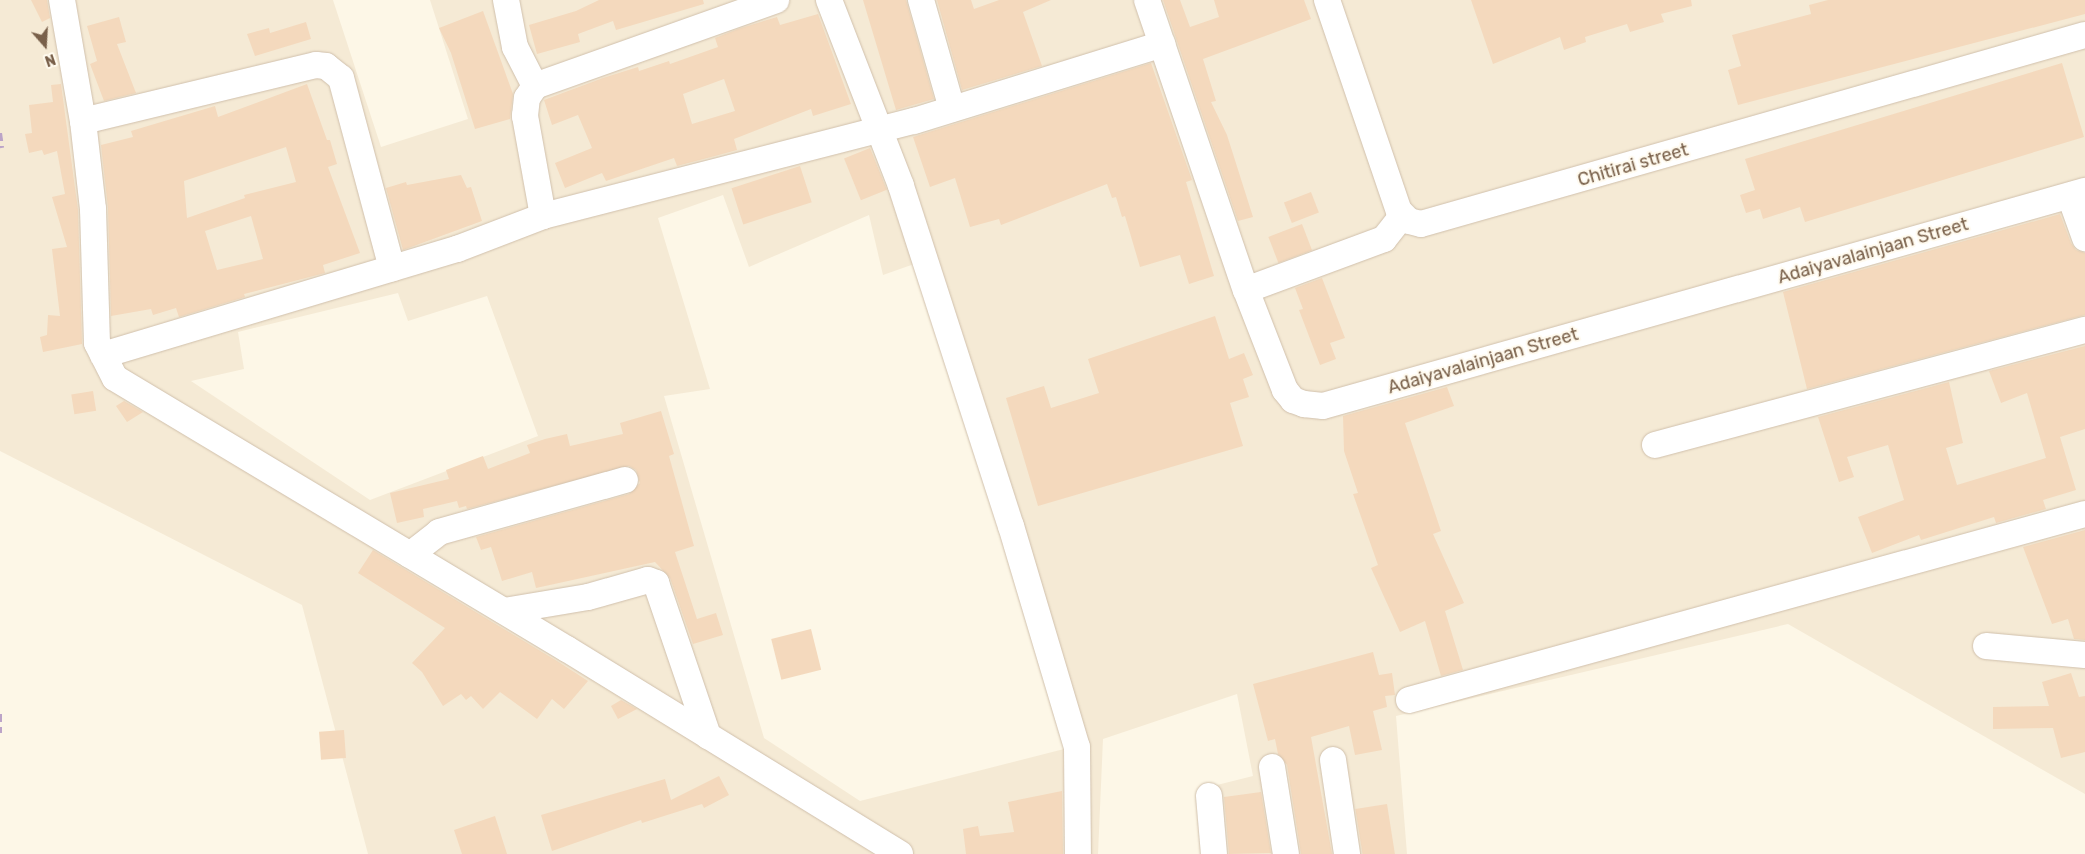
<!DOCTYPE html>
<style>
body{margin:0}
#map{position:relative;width:2085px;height:854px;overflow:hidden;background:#fdf7e7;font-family:Rubik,sans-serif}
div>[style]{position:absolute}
.residential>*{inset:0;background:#f5ead5}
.building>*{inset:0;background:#f4d9bd;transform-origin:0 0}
.roads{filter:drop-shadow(0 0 1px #d0c0ac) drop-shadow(0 0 1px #d0c0ac)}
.minor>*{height:26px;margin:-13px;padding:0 13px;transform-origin:13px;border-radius:13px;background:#fff}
.rail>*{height:4px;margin-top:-2px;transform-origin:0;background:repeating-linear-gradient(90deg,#bca4c8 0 8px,transparent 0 13px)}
span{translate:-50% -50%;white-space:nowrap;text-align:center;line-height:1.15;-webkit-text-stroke:4px #fffaee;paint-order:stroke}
.street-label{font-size:18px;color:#79604a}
.north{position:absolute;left:20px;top:20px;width:50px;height:50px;-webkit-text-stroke:4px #fffaee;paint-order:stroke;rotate:161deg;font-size:14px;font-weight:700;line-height:20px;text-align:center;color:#79604a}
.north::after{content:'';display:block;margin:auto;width:18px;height:22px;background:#79604a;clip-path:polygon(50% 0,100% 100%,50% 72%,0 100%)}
</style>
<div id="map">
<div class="residential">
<i style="clip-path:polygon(evenodd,0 0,333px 0,381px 147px,468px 119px,430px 0,2085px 0,2085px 794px,1788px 624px,1396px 716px,1407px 854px,1203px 854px,1197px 790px,1253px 776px,1237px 694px,1103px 739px,1098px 854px,368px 854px,302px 605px,0 451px,0 0,723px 195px,749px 267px,869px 215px,883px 275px,917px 263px,1068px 748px,860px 801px,764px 738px,664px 396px,710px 389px,658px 218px,723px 195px,0 0,398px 293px,408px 321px,487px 296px,538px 436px,370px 500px,191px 381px,244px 369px,238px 332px,398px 293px)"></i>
</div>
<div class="building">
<i style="clip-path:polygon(31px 0,47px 0,50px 18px,42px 22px)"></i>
<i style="clip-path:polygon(599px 0,703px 0,704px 4px,616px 30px,613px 21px,578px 34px,580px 42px,537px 54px,529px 25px,576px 11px)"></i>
<i style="clip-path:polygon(863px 0,906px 0,934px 99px,896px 110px)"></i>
<i style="clip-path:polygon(937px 0,971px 0,974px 9px,999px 0,1051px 0,1023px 12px,1042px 66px,962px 90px)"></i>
<i style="clip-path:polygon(1163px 0,1180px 0,1190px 27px,1219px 17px,1214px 0,1304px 0,1311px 19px,1203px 59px,1216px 101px,1211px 102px,1227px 135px,1253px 217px,1238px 221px)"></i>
<i style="clip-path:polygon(1471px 0,1691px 0,1692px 6px,1661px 14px,1664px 22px,1630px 32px,1627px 24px,1585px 37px,1586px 42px,1564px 50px,1560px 37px,1493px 64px)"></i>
<i style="clip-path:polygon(1828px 0,2085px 0,2085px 14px,1738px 105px,1728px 70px,1741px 66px,1732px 35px,1811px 14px,1809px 5px)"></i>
<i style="clip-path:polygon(483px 11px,513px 94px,510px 119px,475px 129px,451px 53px,439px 28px)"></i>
<i style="clip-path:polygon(evenodd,818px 14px,851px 104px,813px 116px,811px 109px,734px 139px,737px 150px,715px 156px,677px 166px,674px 158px,606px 181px,602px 173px,565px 188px,555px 163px,592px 148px,578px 115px,552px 125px,544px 100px,603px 78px,638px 67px,639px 71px,669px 61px,670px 64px,718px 47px,715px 38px,738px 29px,777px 17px,780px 25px,818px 14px,724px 79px,735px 111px,692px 124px,683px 94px,724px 79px)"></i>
<i style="clip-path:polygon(119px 17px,126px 42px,117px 44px,136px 93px,104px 101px,90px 64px,97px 61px,87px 26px)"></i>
<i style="clip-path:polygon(306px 22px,311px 39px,255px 56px,247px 34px,269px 28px,270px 33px)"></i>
<i style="clip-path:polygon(1151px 63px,1192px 180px,1186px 182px,1214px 276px,1189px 284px,1180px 255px,1140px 267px,1125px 216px,1122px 217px,1116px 197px,1112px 198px,1107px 184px,1001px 225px,999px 219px,970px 227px,955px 178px,930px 187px,913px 137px)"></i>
<i style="clip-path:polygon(2062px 63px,2084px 137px,1805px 222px,1800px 207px,1763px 219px,1760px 209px,1746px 213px,1740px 195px,1755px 190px,1745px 159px)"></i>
<i style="clip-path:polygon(61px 84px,78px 210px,82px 344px,43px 352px,40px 337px,47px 335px,48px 315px,60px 316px,52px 249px,67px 247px,52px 197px,65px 194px,57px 151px,44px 155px,42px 150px,29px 153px,25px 134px,32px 133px,29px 105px,53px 102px,51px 85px)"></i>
<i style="clip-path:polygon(evenodd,307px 84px,327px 140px,330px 140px,337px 164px,328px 167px,360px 253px,323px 265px,325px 273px,244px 294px,245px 297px,179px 317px,176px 308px,153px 315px,151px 309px,111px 316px,108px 208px,101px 145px,133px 137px,131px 131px,215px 106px,218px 117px,307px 84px,286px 147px,296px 182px,244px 195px,245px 198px,187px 218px,184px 181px,286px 147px,307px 84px,251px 216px,263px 259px,217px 270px,205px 231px,251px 216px)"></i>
<i style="left:870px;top:148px;width:45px;height:28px;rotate:68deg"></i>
<i style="left:800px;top:166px;width:38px;height:72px;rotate:72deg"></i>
<i style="clip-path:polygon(461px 175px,467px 188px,471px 187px,482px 221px,403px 250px,386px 188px,406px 182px,407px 185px)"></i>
<i style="left:1311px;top:192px;width:22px;height:29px;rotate:69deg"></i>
<i style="clip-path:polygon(2060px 214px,2071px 243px,2076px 250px,2085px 253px,2085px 315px,1807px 389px,1783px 292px)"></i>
<i style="left:1302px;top:224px;width:28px;height:36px;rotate:69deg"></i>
<i style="clip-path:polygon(1322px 278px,1345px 338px,1330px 343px,1336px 359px,1320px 365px,1299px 310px,1303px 309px,1295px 288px)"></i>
<i style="clip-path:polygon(1215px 316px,1229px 359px,1244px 353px,1253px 375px,1243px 379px,1249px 397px,1230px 403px,1243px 446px,1038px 506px,1006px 398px,1044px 386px,1051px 408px,1099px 393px,1088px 359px)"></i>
<i style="clip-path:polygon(2085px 346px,2085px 429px,2060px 437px,2076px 490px,2043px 500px,2046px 509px,1996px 523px,1994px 517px,1921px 540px,1919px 535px,1872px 553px,1858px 517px,1904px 500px,1888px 445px,1847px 457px,1854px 477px,1839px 482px,1818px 417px,1949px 382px,1963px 443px,1946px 448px,1957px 485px,2046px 458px,2027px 393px,2001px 403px,1989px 371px)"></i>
<i style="clip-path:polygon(1447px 387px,1454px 406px,1405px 423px,1441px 531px,1433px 534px,1464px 603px,1445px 611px,1463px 670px,1441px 676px,1425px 621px,1400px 632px,1371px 568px,1378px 565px,1353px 494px,1358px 493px,1344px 451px,1343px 416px)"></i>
<i style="left:93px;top:391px;width:20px;height:22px;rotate:81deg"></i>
<i style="clip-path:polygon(124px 401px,143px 412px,127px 422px,116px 406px)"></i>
<i style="clip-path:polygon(661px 411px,674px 454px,669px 456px,694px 546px,675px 552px,697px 619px,716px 613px,723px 635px,693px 644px,670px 578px,655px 562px,536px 588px,532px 572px,502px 581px,491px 547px,481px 550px,476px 537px,629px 494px,640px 483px,636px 470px,629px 466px,467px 509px,466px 506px,459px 508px,457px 501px,423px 509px,424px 517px,397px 523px,390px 493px,449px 479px,446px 470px,483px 456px,488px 469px,530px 453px,527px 445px,545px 439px,567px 434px,570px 446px,623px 434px,620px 423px)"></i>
<i style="clip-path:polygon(2085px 530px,2085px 640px,2074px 639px,2068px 619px,2052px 624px,2023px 547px)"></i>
<i style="clip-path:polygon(373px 550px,557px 661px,588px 681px,564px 709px,552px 699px,537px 719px,500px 692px,483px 709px,471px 696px,466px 700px,461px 694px,443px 706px,422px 672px,412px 663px,445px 628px,358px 573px)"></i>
<i style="left:811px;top:629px;width:42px;height:41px;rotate:76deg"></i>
<i style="clip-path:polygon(1373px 652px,1379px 675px,1392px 673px,1395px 695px,1385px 696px,1387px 707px,1373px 711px,1382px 750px,1355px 755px,1349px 726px,1311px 737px,1332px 854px,1301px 854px,1287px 765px,1278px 754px,1275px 739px,1268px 741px,1253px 684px)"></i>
<i style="clip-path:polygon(2071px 673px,2079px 697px,2085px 696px,2085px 752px,2061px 758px,2053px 728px,1993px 729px,1993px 707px,2049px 706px,2042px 682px)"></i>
<i style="clip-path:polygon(621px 700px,637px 709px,618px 719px,611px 706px)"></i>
<i style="left:344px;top:730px;width:28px;height:25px;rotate:86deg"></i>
<i style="clip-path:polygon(719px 776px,729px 795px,704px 808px,702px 804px,642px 823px,641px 820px,552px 851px,541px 815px,665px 779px,671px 800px)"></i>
<i style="clip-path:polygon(1062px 791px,1063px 854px,966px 854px,963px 829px,978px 826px,980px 836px,1014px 832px,1008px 802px)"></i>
<i style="clip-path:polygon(1261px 792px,1271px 853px,1229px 854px,1224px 797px)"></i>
<i style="left:1387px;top:804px;width:51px;height:32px;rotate:81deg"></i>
<i style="clip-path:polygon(495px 816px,507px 854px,462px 854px,454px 830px)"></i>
</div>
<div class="roads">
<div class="minor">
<i style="left:62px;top:0;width:123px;rotate:80.2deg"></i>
<i style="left:83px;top:121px;width:89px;rotate:83.5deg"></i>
<i style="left:93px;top:209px;width:134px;rotate:88.3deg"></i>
<i style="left:97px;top:343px;width:39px;rotate:63deg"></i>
<i style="left:115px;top:378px;width:527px;rotate:30.95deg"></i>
<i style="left:567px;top:649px;width:391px;rotate:31.6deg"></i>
<i style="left:506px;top:0;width:48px;rotate:79.2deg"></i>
<i style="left:515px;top:47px;width:44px;rotate:62.9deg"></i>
<i style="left:829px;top:0;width:199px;rotate:68.8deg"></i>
<i style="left:901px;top:186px;width:357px;rotate:72.1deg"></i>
<i style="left:1011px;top:526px;width:231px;rotate:73.4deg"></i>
<i style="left:1077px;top:747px;width:107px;rotate:89.5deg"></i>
<i style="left:921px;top:0;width:113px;rotate:74.1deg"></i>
<i style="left:1147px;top:0;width:306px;rotate:71.2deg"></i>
<i style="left:1246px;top:290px;width:107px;rotate:68.7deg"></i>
<i style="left:1285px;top:390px;width:13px;rotate:51deg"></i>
<i style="left:1293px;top:400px;width:12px;rotate:20deg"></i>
<i style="left:1304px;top:404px;width:19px;rotate:6deg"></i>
<i style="left:1323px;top:406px;width:792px;rotate:-15.76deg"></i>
<i style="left:1327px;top:0;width:223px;rotate:71.2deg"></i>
<i style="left:1399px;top:211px;width:14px;rotate:45deg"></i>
<i style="left:1409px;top:221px;width:12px;rotate:14deg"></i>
<i style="left:1421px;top:224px;width:690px;rotate:-15.89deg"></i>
<i style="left:83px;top:121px;width:240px;rotate:-13.5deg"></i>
<i style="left:316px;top:65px;width:10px;rotate:6deg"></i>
<i style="left:326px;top:66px;width:19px;rotate:39deg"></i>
<i style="left:341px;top:78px;width:197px;rotate:75deg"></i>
<i style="left:2070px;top:196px;width:45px;rotate:70.3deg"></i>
<i style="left:543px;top:216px;width:383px;rotate:-14.4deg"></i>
<i style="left:914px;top:121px;width:260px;rotate:-17.2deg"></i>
<i style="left:1246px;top:290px;width:147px;rotate:-20.3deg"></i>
<i style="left:1384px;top:239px;width:29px;rotate:-52deg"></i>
<i style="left:103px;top:355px;width:370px;rotate:-16.7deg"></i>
<i style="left:457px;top:249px;width:92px;rotate:-21deg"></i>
<i style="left:543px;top:216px;width:102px;rotate:-100.2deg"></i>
<i style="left:525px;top:116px;width:18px;rotate:-84deg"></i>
<i style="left:527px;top:98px;width:14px;rotate:-56deg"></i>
<i style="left:535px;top:86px;width:256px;rotate:-19.6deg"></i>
<i style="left:1655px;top:445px;width:445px;rotate:-15deg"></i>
<i style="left:410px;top:555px;width:37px;rotate:-38deg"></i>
<i style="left:439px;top:532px;width:193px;rotate:-15.6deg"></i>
<i style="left:504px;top:611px;width:85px;rotate:-9.5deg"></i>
<i style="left:588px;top:597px;width:62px;rotate:-15.8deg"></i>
<i style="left:648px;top:580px;width:9px;rotate:21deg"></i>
<i style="left:656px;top:583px;width:162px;rotate:71.2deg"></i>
<i style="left:1986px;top:646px;width:99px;rotate:5.2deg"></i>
<i style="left:1409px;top:700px;width:701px;rotate:-15.38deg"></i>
<i style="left:1333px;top:760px;width:95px;rotate:81.5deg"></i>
<i style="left:1272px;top:767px;width:88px;rotate:80.9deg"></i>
<i style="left:1209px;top:796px;width:58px;rotate:85.1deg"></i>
</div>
</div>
<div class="rail">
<i style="left:0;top:133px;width:15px;rotate:82deg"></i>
<i style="left:0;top:714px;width:19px;rotate:90deg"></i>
</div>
<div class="street-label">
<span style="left:1633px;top:165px;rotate:-16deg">Chitirai street</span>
<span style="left:1873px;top:251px;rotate:-16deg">Adaiyavalainjaan Street</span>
<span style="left:1483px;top:361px;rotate:-16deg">Adaiyavalainjaan Street</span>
</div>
<div class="north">N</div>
</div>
